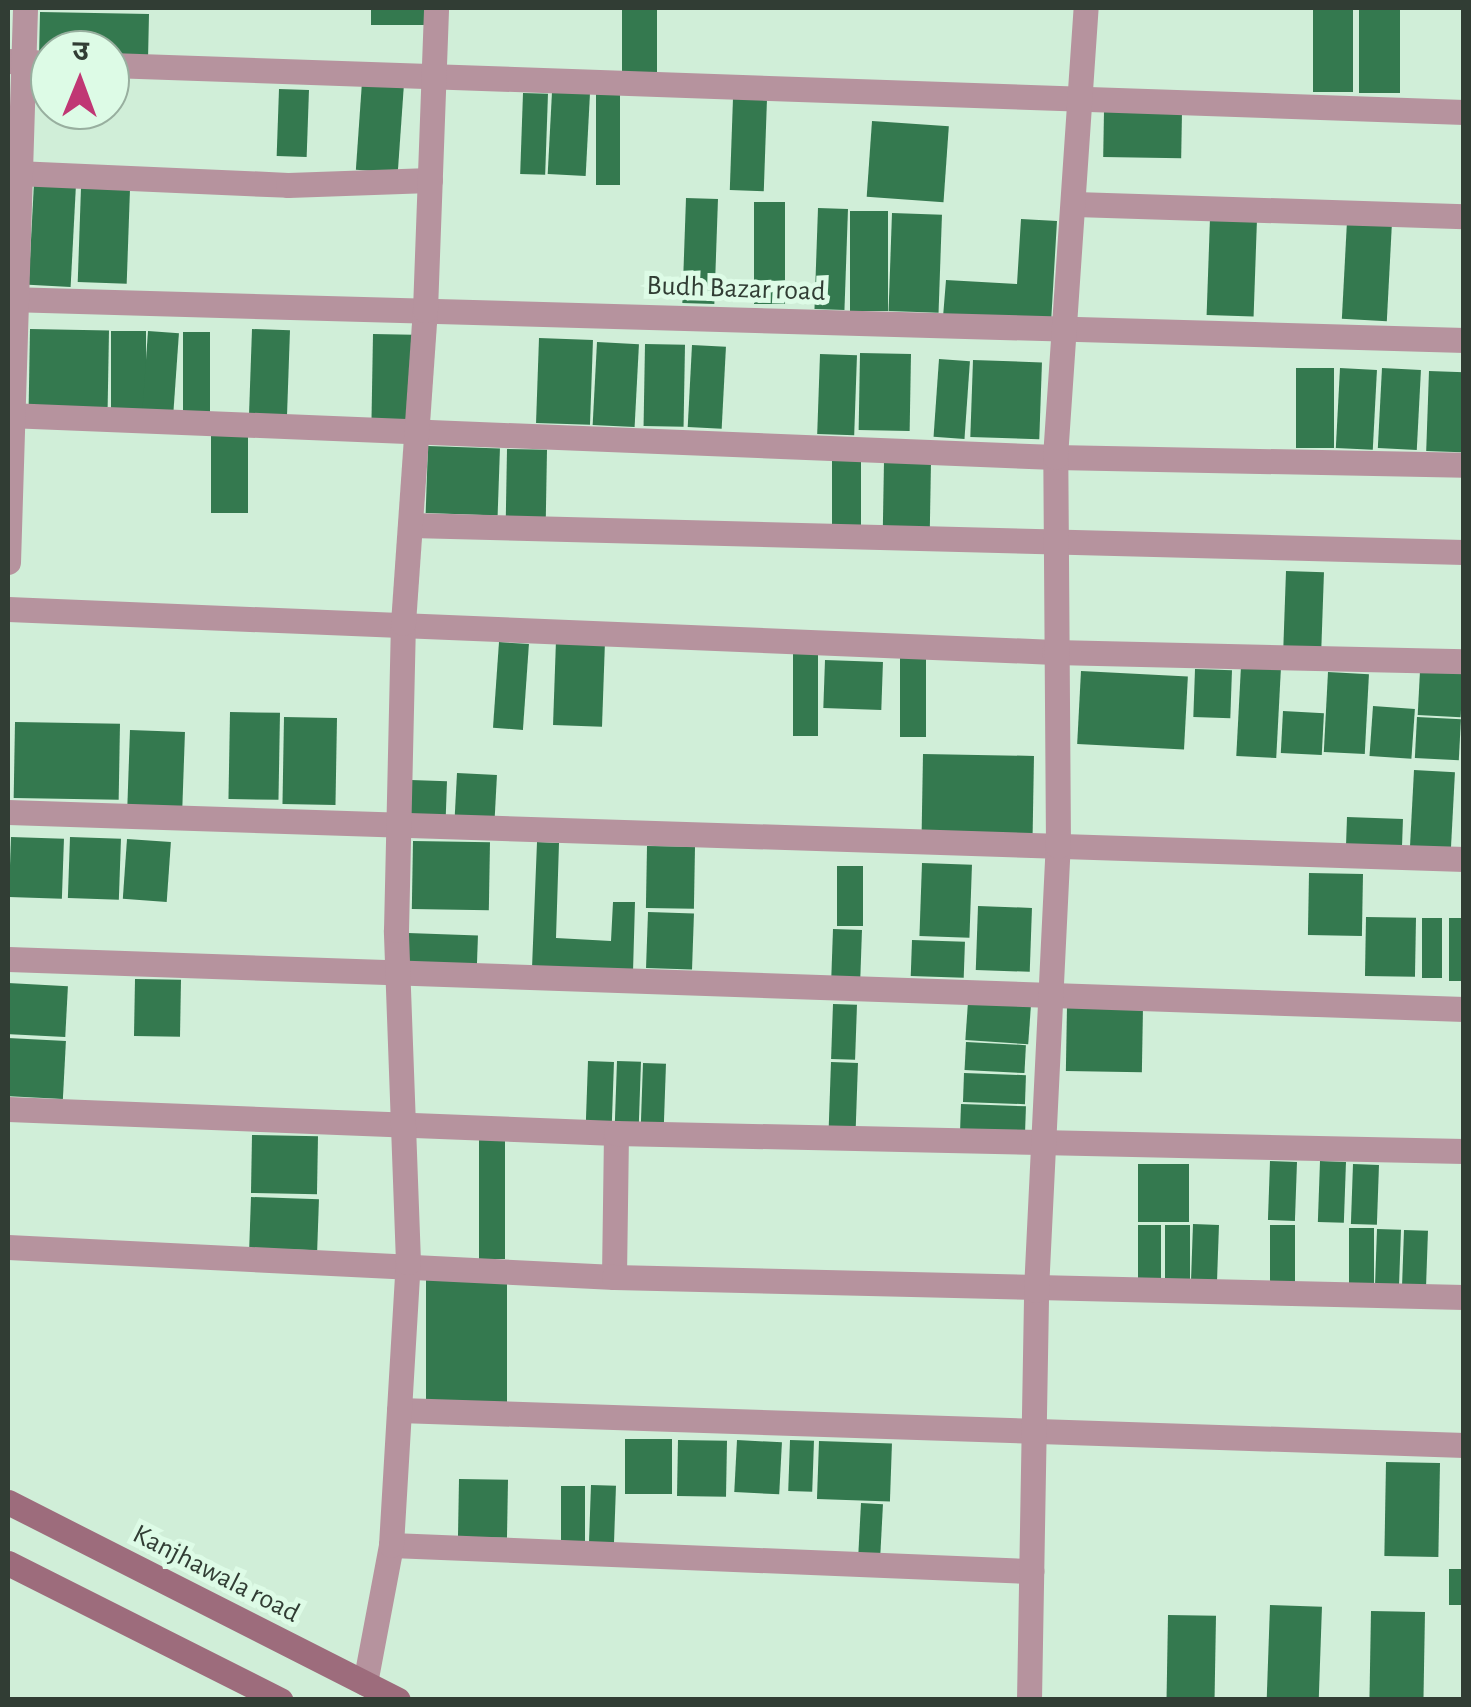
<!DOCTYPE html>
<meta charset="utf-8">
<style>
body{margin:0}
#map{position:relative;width:1471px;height:1707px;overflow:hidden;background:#d0eed8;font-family:"Alegreya Sans","Noto Sans Devanagari",sans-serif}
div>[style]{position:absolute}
.building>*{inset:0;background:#34794f;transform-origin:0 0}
.street>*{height:25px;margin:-12.5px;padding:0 12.5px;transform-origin:12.5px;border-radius:12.5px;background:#b6939e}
.secondary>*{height:25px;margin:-12.5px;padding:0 12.5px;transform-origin:12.5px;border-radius:12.5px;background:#9d6c7c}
span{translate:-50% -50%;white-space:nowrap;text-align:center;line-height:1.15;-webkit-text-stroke:10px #ddfbe6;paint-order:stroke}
.street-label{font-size:28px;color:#313d34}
.frame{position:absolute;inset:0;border:10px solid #313d34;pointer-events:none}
.north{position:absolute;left:30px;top:30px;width:100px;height:100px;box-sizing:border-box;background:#ddfbe6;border:2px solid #98af9f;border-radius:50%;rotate:1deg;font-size:28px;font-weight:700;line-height:40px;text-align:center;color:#313d34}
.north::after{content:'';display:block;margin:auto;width:35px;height:45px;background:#c03774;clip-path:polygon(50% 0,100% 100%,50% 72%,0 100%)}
</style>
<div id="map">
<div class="building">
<i style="left:371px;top:8px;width:53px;height:17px"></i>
<i style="left:622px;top:8px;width:35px;height:64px"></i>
<i style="left:1313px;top:8px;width:40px;height:84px"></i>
<i style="left:1359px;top:8px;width:41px;height:85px"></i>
<i style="clip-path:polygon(40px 12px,149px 14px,148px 60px,110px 59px,110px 50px,50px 50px,50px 58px,39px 58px)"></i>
<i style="left:362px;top:82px;width:42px;height:88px;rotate:4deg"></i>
<i style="left:279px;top:89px;width:30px;height:67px;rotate:2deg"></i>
<i style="left:552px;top:92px;width:38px;height:82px;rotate:3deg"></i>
<i style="left:523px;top:93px;width:25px;height:81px;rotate:2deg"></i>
<i style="left:596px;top:93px;width:24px;height:92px"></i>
<i style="left:733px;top:98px;width:34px;height:92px;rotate:2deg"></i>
<i style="left:1104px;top:111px;width:78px;height:46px;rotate:1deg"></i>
<i style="left:872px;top:121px;width:77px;height:76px;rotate:4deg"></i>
<i style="left:34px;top:183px;width:42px;height:102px;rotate:3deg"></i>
<i style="left:81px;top:188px;width:49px;height:94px;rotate:2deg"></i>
<i style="left:686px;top:198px;width:32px;height:105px;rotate:2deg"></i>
<i style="left:754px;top:202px;width:31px;height:102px"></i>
<i style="left:818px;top:208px;width:30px;height:101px;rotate:2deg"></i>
<i style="left:850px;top:211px;width:38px;height:100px"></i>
<i style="left:892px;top:213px;width:50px;height:98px;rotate:2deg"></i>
<i style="left:1210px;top:218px;width:47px;height:97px;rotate:2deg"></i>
<i style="clip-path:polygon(1021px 219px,1057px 221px,1051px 323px,943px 317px,946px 280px,1017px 284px)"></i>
<i style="left:1347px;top:221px;width:45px;height:98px;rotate:3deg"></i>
<i style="left:30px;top:329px;width:79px;height:80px;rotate:1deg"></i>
<i style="left:252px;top:329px;width:38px;height:85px;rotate:2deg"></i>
<i style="left:111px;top:331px;width:35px;height:80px"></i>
<i style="left:148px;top:331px;width:31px;height:81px;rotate:4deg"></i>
<i style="left:183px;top:332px;width:27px;height:81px"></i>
<i style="left:373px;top:334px;width:40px;height:87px;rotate:1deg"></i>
<i style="left:539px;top:338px;width:54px;height:85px;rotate:2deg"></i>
<i style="left:597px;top:342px;width:42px;height:83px;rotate:3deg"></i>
<i style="left:645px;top:344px;width:40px;height:82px;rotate:1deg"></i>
<i style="left:692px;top:345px;width:34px;height:82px;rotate:3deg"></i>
<i style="left:860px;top:353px;width:51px;height:77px;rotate:1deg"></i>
<i style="left:820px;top:354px;width:37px;height:80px;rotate:2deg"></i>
<i style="left:939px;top:359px;width:31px;height:78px;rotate:4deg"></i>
<i style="left:973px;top:360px;width:69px;height:77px;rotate:2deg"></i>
<i style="left:1296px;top:368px;width:38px;height:80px"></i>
<i style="left:1340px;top:368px;width:37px;height:80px;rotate:3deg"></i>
<i style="left:1382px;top:368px;width:39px;height:80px;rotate:3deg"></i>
<i style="left:1429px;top:371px;width:35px;height:80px;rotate:2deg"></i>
<i style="left:211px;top:429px;width:37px;height:84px"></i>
<i style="left:428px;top:446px;width:72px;height:67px;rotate:2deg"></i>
<i style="left:507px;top:449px;width:40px;height:71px;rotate:1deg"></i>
<i style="left:832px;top:458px;width:29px;height:72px"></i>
<i style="left:884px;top:461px;width:47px;height:72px;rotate:1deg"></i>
<i style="left:1286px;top:571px;width:38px;height:75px;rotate:2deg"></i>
<i style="left:556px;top:640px;width:49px;height:85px;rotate:2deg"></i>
<i style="left:499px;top:642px;width:30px;height:86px;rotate:4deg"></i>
<i style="left:793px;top:645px;width:25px;height:91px"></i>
<i style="left:900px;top:656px;width:26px;height:81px"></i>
<i style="left:825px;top:660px;width:58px;height:48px;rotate:2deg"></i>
<i style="left:1241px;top:666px;width:40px;height:90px;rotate:3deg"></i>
<i style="left:1195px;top:669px;width:37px;height:48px;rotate:2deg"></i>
<i style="left:1081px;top:671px;width:107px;height:73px;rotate:3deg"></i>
<i style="left:1420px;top:671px;width:43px;height:44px;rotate:3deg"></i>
<i style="left:1328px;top:672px;width:41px;height:80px;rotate:3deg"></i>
<i style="left:1373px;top:706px;width:42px;height:50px;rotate:4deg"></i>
<i style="left:1283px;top:711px;width:41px;height:42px;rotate:3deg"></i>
<i style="left:230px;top:712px;width:50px;height:87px;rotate:1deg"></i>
<i style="left:284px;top:717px;width:53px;height:87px;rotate:1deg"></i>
<i style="left:1417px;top:717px;width:44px;height:41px;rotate:3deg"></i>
<i style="left:15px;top:722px;width:105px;height:76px;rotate:1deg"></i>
<i style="left:130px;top:730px;width:55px;height:83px;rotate:2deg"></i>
<i style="left:923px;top:754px;width:111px;height:82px;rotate:1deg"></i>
<i style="left:1414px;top:770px;width:41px;height:81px;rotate:3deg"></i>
<i style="left:457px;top:773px;width:40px;height:53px;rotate:3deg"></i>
<i style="left:411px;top:780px;width:36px;height:45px;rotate:2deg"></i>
<i style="left:1347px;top:817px;width:56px;height:36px;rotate:2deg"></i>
<i style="left:11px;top:837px;width:53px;height:60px;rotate:2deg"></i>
<i style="left:70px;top:837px;width:51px;height:61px;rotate:2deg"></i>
<i style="left:127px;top:839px;width:44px;height:60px;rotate:4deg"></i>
<i style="left:413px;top:841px;width:77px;height:68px;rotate:1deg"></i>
<i style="clip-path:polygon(537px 842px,559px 843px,556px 938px,611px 941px,613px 902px,635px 902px,633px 972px,532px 968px)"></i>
<i style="left:647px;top:846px;width:48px;height:62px;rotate:1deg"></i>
<i style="left:922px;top:863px;width:50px;height:73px;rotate:2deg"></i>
<i style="left:837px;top:866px;width:26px;height:60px"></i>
<i style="left:1309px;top:873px;width:54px;height:62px;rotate:1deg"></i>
<i style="left:978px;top:906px;width:54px;height:64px;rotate:2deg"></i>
<i style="left:648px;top:912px;width:46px;height:56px;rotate:2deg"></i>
<i style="left:1366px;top:917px;width:50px;height:59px;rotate:1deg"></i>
<i style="left:1422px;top:918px;width:20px;height:60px"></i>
<i style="left:1449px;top:918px;width:15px;height:63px"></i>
<i style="left:833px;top:929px;width:29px;height:49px;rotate:2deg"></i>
<i style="left:408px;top:933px;width:70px;height:37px;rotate:2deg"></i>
<i style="left:912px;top:940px;width:53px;height:36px;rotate:2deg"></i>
<i style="left:135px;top:979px;width:46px;height:57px;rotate:1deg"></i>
<i style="left:8px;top:983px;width:60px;height:51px;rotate:3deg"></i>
<i style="left:968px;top:1002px;width:63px;height:38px;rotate:4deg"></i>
<i style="left:833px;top:1004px;width:24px;height:55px;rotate:2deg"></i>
<i style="left:1067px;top:1006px;width:76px;height:65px;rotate:1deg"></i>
<i style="left:8px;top:1038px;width:58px;height:58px;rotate:3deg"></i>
<i style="left:966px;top:1042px;width:60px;height:28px;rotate:3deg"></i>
<i style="left:588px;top:1061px;width:26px;height:63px;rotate:2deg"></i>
<i style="left:617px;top:1061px;width:24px;height:63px;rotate:2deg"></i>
<i style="left:831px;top:1062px;width:27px;height:67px;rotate:2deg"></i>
<i style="left:643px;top:1063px;width:23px;height:62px;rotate:2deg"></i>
<i style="left:964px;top:1073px;width:62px;height:29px;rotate:2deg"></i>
<i style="left:961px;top:1104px;width:65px;height:28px;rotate:2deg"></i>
<i style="left:252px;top:1135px;width:66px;height:58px;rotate:1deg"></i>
<i style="left:479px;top:1135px;width:26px;height:124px"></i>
<i style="left:1270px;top:1161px;width:27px;height:59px;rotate:2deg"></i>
<i style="left:1320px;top:1161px;width:26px;height:61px;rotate:2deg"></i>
<i style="left:1138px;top:1164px;width:51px;height:58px"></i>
<i style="left:1353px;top:1164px;width:26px;height:60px;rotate:2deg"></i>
<i style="left:251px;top:1197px;width:68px;height:51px;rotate:2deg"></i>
<i style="left:1193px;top:1224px;width:26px;height:64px;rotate:2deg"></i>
<i style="left:1138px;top:1225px;width:23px;height:61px"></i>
<i style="left:1165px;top:1225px;width:25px;height:62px"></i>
<i style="left:1270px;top:1225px;width:25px;height:63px"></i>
<i style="left:1374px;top:1228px;width:65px;height:25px;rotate:90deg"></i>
<i style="left:1377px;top:1229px;width:24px;height:64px;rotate:2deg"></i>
<i style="left:1404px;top:1230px;width:24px;height:64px;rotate:2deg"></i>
<i style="left:426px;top:1277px;width:81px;height:128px"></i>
<i style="left:625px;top:1439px;width:47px;height:55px"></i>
<i style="left:678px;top:1440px;width:49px;height:56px;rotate:1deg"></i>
<i style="left:737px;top:1440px;width:45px;height:52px;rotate:3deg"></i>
<i style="left:790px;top:1440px;width:24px;height:51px;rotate:2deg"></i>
<i style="left:819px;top:1441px;width:73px;height:58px;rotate:2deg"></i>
<i style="left:1386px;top:1462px;width:54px;height:94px;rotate:1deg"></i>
<i style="left:459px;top:1479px;width:49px;height:58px;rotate:1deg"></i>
<i style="left:591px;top:1485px;width:25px;height:59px;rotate:2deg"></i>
<i style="left:561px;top:1486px;width:24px;height:59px"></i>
<i style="left:861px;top:1503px;width:22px;height:54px;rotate:3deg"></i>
<i style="left:1449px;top:1569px;width:15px;height:36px"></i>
<i style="left:1270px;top:1605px;width:52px;height:95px;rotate:2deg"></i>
<i style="left:1371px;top:1611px;width:54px;height:89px;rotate:1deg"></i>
<i style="left:1168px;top:1615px;width:48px;height:85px;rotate:1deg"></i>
</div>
<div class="street">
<i style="left:8px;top:61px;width:42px;rotate:2.7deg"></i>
<i style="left:110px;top:65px;width:1355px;rotate:1.99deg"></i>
<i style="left:16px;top:173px;width:272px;rotate:2.5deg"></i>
<i style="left:288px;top:185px;width:142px;rotate:-2deg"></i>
<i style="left:1075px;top:204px;width:389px;rotate:1.8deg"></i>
<i style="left:8px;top:299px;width:1457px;rotate:1.61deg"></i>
<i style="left:8px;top:415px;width:1048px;rotate:2.3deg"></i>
<i style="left:1055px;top:457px;width:409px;rotate:1.1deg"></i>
<i style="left:411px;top:525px;width:1053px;rotate:1.47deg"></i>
<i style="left:8px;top:562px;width:554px;rotate:-88.24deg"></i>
<i style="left:8px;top:609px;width:1047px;rotate:2.35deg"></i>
<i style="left:1054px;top:652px;width:410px;rotate:1.3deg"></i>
<i style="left:8px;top:812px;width:1457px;rotate:1.85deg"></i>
<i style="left:8px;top:959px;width:1457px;rotate:1.97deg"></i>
<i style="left:8px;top:1109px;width:608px;rotate:2.26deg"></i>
<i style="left:616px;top:1133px;width:144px;rotate:90.8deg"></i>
<i style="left:616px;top:1133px;width:848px;rotate:1.22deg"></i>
<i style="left:8px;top:1247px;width:607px;rotate:2.83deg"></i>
<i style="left:614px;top:1277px;width:850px;rotate:1.35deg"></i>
<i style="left:399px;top:1410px;width:1066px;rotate:1.88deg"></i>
<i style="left:391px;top:1545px;width:641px;rotate:2.33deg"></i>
<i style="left:365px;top:1683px;width:140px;rotate:-79.3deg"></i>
<i style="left:391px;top:1545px;width:284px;rotate:-86.6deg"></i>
<i style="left:408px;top:1262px;width:332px;rotate:-92.1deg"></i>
<i style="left:396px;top:930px;width:307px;rotate:-88.7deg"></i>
<i style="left:403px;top:623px;width:314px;rotate:-86deg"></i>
<i style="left:425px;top:310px;width:302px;rotate:-87.9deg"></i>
<i style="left:1029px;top:1700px;width:410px;rotate:-89deg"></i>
<i style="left:1036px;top:1290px;width:445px;rotate:-87.2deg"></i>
<i style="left:1058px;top:846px;width:389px;rotate:-90.4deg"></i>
<i style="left:1055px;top:457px;width:450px;rotate:-86.1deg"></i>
</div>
<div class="secondary">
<i style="left:8px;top:1502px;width:437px;rotate:26.9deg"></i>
<i style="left:8px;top:1563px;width:305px;rotate:26.7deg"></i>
</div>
<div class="street-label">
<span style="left:736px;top:289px;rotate:2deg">Budh Bazar road</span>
<span style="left:216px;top:1574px;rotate:27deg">Kanjhawala road</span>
</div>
<div class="frame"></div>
<div class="north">उ</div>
</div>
